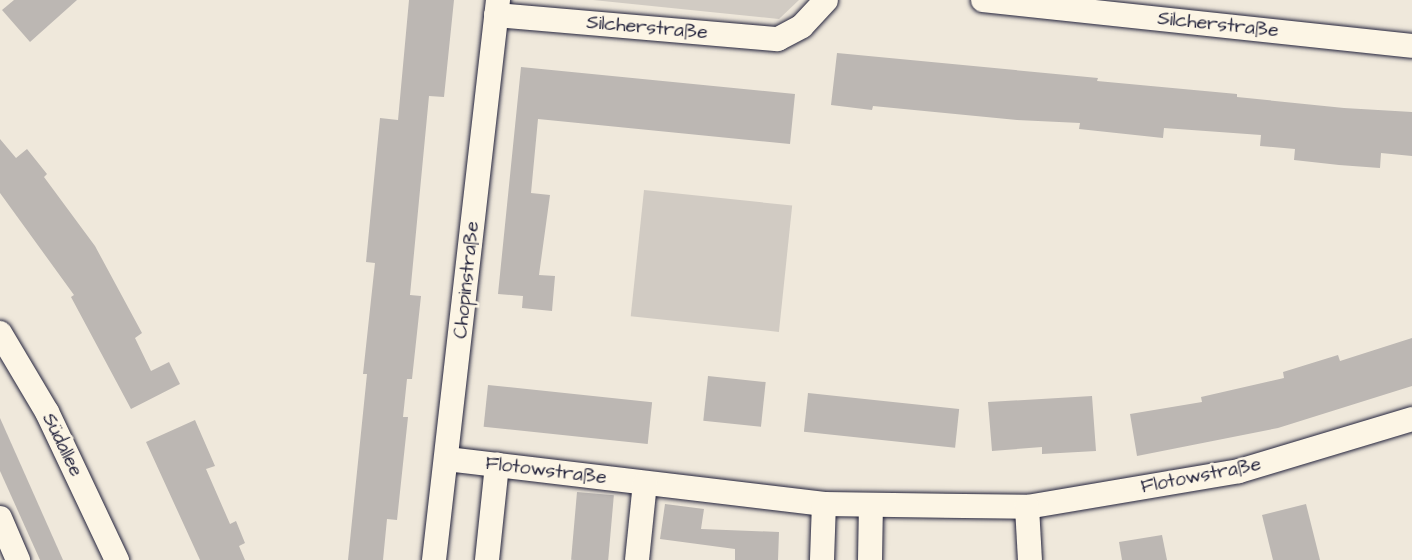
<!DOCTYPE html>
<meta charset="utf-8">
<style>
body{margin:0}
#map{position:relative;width:1412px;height:560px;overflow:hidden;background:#efe8db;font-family:"Architects Daughter",sans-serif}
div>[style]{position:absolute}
.green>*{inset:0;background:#d1cbc3;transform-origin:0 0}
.building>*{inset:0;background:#bcb7b3;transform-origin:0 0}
.roads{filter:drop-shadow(0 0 2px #22223b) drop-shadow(0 0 2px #22223b)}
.minor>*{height:24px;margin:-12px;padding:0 12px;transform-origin:12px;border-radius:12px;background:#fcf5e5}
span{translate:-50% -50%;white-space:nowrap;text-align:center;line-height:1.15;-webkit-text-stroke:5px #fcf5e5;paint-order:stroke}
.street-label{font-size:19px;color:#22223b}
</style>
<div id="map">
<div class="green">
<i style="clip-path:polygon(593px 0,799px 0,779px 19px)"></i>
<i style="left:644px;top:190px;width:149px;height:127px;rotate:6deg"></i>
</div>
<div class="building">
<i style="clip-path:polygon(14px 0,77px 0,30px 42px,2px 10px)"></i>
<i style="clip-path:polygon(409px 0,454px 0,444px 97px,429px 96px,410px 295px,421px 296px,412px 379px,407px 379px,403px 417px,408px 417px,397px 520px,387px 519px,383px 560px,348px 560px,367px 374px,363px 374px,375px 263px,366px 262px,380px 118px,398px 120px)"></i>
<i style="clip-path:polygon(837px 53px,1098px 78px,1097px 81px,1237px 94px,1237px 97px,1344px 108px,1412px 112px,1412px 156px,1381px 153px,1380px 168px,1339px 165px,1294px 160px,1295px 149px,1260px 146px,1261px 135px,1164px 128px,1163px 138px,1079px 129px,1080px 123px,1017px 120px,873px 106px,872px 110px,831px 105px)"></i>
<i style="clip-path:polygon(521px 67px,795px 94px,790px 144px,538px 119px,531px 193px,550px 195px,539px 275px,555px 276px,552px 311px,522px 308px,523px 296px,498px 294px)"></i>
<i style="clip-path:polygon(0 139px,16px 158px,27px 149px,47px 174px,44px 177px,95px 246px,142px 333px,135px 338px,151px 371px,169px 362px,180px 384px,131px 409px,71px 297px,74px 295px,0 193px)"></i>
<i style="clip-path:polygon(1412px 338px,1412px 386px,1278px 428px,1137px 456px,1130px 414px,1202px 402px,1201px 397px,1284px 378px,1283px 372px,1338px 355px,1340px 361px)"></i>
<i style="left:708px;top:376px;width:58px;height:45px;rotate:6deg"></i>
<i style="left:488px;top:385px;width:165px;height:42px;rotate:6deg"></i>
<i style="left:808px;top:393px;width:152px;height:39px;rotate:6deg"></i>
<i style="clip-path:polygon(1092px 396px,1096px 451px,1042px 454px,1042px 447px,992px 451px,988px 402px)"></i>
<i style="clip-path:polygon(0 418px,63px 560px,40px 560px,0 471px)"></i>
<i style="clip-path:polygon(195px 420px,215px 466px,206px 469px,230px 524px,236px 521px,245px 543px,239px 546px,245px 560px,200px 560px,146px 442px)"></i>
<i style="left:577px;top:492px;width:37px;height:68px;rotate:5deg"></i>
<i style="clip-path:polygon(665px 504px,704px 509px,701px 529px,779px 532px,778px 560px,735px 560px,735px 549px,660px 539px)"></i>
<i style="clip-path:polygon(1306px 504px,1320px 560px,1273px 560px,1262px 515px)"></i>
<i style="clip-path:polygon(1162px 535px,1167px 560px,1122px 560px,1119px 542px)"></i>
</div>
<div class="roads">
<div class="minor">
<i style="left:983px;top:0;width:431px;rotate:6.1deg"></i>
<i style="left:496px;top:15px;width:283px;rotate:4.9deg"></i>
<i style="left:778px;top:39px;width:27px;rotate:-28deg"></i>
<i style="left:802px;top:26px;width:35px;rotate:-47deg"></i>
<i style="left:0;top:333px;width:92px;rotate:59.3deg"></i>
<i style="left:47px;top:412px;width:164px;rotate:64.7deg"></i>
<i style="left:447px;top:459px;width:380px;rotate:6.8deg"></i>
<i style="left:824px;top:504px;width:203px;rotate:0.8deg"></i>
<i style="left:1027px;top:507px;width:215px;rotate:-9.6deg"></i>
<i style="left:1239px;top:471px;width:181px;rotate:-16.7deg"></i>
<i style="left:1027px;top:507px;width:53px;rotate:86.8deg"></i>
<i style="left:0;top:518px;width:46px;rotate:66.8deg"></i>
<i style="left:434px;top:560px;width:564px;rotate:-83.48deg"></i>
<i style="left:487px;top:560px;width:96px;rotate:-84deg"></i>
<i style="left:637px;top:560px;width:77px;rotate:-84.1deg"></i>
<i style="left:822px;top:560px;width:56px;rotate:-88deg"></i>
<i style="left:870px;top:560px;width:55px;rotate:-89deg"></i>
</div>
</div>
<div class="street-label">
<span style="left:1218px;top:25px;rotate:6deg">Silcherstraße</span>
<span style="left:647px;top:28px;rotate:5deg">Silcherstraße</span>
<span style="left:467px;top:280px;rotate:-84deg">Chopinstraße</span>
<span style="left:62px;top:445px;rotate:64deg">Südallee</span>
<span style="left:546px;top:471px;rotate:7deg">Flotowstraße</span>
<span style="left:1201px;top:476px;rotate:-11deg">Flotowstraße</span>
</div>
</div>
